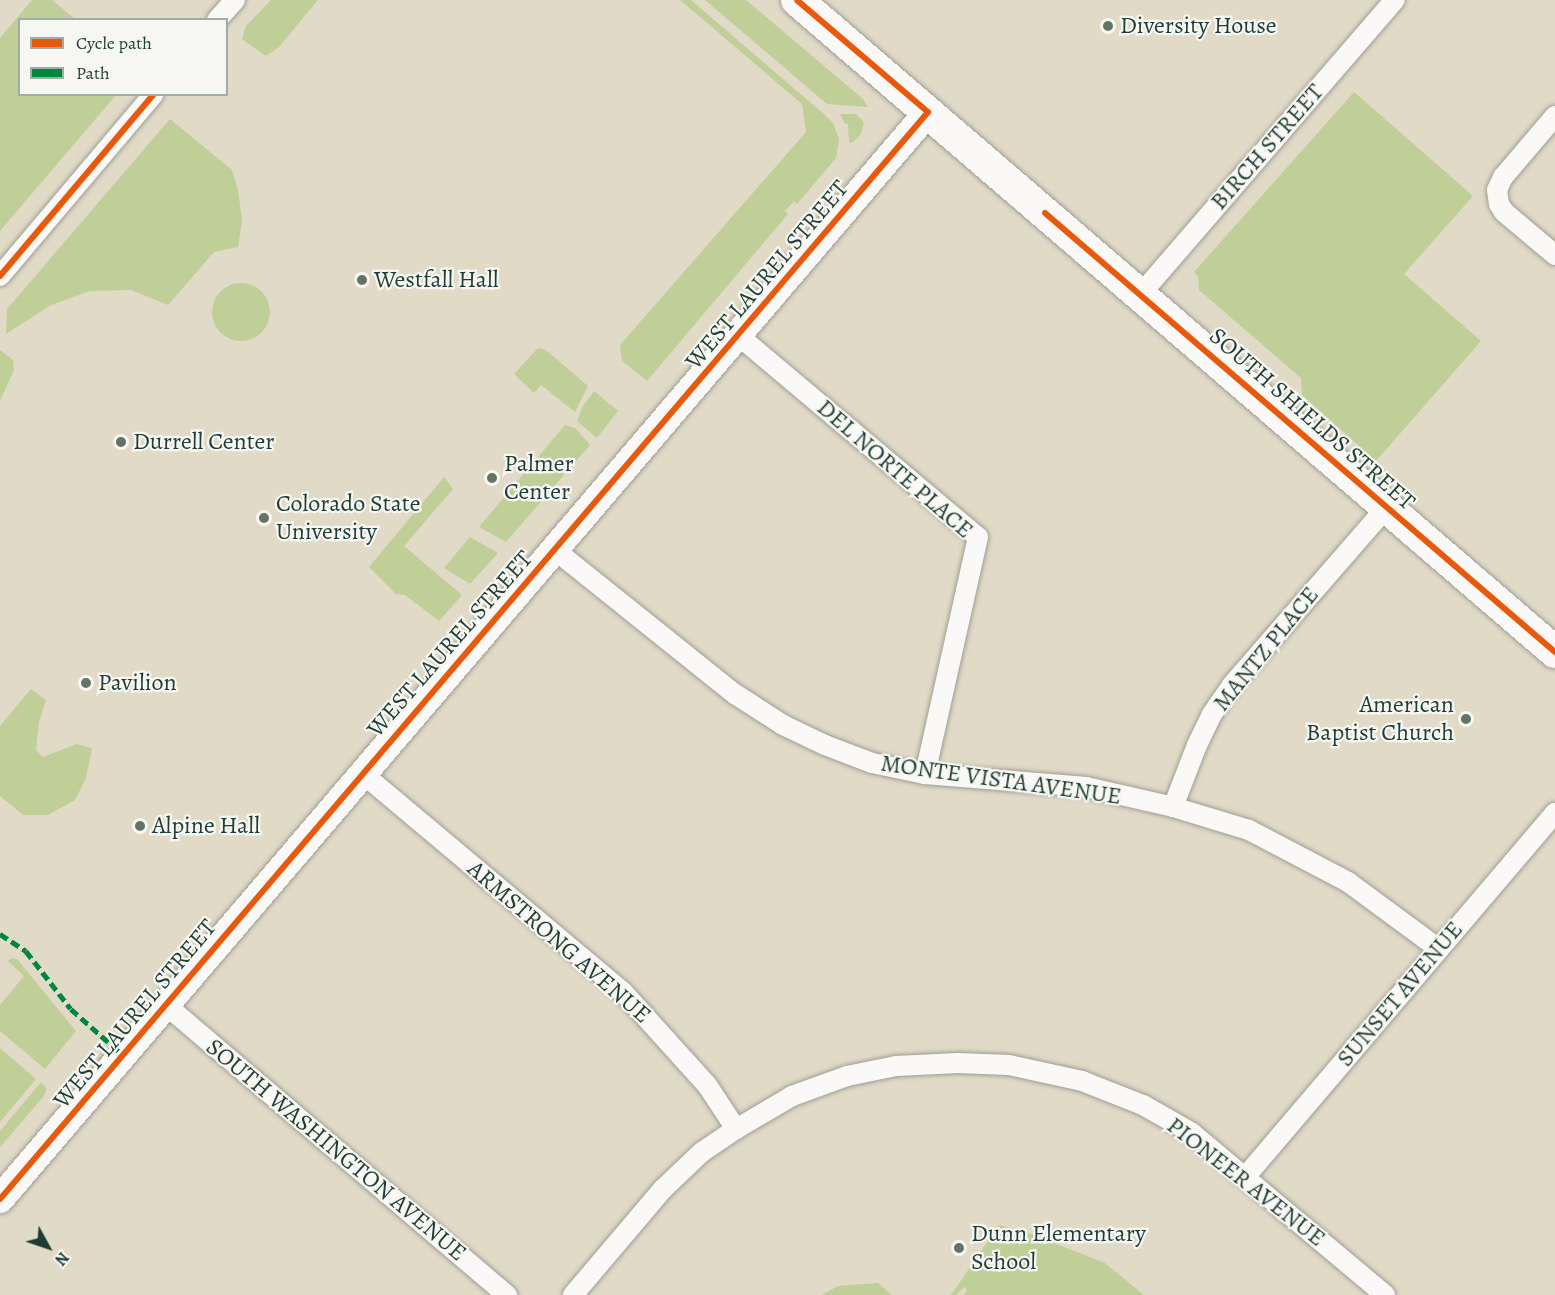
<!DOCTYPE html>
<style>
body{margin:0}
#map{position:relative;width:1555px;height:1295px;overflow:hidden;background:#e1dac7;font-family:Alegreya,serif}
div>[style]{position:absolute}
.green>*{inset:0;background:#bfcf97}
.round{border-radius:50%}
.roads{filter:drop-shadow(0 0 2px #a09f94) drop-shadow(0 0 2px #a09f94)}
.street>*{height:20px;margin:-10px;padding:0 10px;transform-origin:10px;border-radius:10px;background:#faf9f7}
.secondary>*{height:28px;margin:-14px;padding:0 14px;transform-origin:14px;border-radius:14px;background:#faf9f7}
.primary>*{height:32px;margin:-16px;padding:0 16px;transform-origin:16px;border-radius:16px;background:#faf9f7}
.quiet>*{height:4.5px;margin-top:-2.25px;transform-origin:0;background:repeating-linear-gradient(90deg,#00873e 0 9px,transparent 0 13.5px)}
.cycleway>*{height:6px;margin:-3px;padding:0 3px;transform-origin:3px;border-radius:3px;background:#e8590c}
.dots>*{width:16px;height:16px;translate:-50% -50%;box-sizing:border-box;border:3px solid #f6f6f2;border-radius:50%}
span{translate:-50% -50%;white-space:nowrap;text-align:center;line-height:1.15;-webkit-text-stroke:4.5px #f6f6f2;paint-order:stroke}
.poi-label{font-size:24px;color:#1f3d34}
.left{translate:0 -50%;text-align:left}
.right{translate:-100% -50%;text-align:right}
.street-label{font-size:24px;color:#1f3d34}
.legend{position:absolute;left:18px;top:18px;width:210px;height:78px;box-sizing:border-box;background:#f6f6f2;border:2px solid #a0aca6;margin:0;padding:8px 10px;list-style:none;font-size:18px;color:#1f3d34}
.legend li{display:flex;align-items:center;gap:12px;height:30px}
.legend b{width:30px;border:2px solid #a0aca6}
.north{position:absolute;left:18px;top:1217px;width:60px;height:60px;-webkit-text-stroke:4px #f6f6f2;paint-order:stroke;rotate:130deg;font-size:16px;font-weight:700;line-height:24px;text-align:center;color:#1f3d34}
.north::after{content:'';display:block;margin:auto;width:21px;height:27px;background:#1f3d34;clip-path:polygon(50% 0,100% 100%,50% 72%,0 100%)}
</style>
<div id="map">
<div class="green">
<i style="clip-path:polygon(32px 0,52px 0,75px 19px,20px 20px,20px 94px,116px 95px,0 231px,0 38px)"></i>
<i style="clip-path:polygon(271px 0,318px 0,279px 47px,266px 56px,242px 39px,246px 26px)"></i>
<i style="clip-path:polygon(680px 0,691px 0,825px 115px,833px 123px,839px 139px,836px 158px,797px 204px,794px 201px,785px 211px,788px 214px,647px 381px,622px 361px,620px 345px,806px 132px,802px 104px)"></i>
<i style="clip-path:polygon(705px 0,746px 0,863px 99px,868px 107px,827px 104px)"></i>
<i style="clip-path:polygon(1354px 92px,1473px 196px,1404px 274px,1481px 341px,1376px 461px,1302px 395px,1301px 378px,1199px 290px,1198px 276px,1194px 272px)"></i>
<i style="clip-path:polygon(840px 114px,856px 114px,864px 122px,861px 134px,853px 142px,849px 143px,848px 124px,845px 124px)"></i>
<i style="clip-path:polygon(170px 119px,232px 170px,238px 189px,242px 221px,238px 247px,214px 252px,168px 305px,131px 290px,90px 291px,51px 305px,6px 334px,7px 309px)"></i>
<i class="round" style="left:212px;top:283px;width:58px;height:58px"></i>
<i style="clip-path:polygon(538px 348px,546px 350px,588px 386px,575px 412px,541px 385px,534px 393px,514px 374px)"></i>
<i style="clip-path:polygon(0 350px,13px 360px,14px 370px,0 401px)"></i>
<i style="clip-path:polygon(594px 391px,618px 411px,597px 438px,577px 421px,583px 406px)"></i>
<i style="clip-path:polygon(565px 425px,575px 428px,590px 445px,506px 542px,479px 527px)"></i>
<i style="clip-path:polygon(444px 477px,453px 489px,404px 546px,462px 595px,439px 621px,405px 595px,396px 594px,369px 567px)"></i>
<i style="clip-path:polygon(470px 537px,498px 553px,470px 584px,444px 568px)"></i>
<i style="clip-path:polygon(31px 689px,46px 700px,39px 722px,36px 750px,43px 757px,77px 744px,92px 748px,86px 778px,75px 800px,48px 815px,23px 815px,0 796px,0 726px)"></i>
<i style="clip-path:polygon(12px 958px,17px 959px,76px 1031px,45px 1069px,0 1031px,0 1005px,24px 976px,8px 961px)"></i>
<i style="clip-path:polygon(0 1048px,36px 1079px,0 1122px)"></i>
<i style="clip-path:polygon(41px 1082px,47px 1089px,44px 1096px,0 1147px,0 1131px)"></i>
<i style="clip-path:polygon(999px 1225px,1031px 1234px,1105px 1263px,1144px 1295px,964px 1295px,967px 1290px,964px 1287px,956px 1295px,951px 1295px)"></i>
<i style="clip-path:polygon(878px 1283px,892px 1295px,822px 1295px,838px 1286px)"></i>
</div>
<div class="roads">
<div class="street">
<i style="left:217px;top:20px;width:27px;rotate:-48deg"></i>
<i style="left:1555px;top:116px;width:80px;rotate:130.4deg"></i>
<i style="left:1503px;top:177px;width:14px;rotate:115deg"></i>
<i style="left:1497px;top:190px;width:14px;rotate:82deg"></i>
<i style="left:1499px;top:204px;width:9px;rotate:58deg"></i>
<i style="left:1504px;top:212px;width:67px;rotate:40.1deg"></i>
<i style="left:0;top:276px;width:238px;rotate:-49.8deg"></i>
<i style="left:1140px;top:295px;width:390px;rotate:-49.2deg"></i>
<i style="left:739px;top:336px;width:312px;rotate:40.1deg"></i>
<i style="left:978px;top:537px;width:243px;rotate:102.6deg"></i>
<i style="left:555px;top:550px;width:231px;rotate:38.7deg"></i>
<i style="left:735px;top:694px;width:57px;rotate:32.9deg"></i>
<i style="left:783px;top:725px;width:47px;rotate:25.5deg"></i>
<i style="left:825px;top:745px;width:50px;rotate:21deg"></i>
<i style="left:872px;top:763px;width:54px;rotate:11.7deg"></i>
<i style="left:925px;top:774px;width:162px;rotate:4.6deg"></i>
<i style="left:1086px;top:787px;width:89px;rotate:12.9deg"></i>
<i style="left:1173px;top:807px;width:79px;rotate:16.8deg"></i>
<i style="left:1249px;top:830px;width:112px;rotate:27.7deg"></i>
<i style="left:1348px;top:882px;width:113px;rotate:36.4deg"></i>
<i style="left:362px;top:773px;width:339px;rotate:40deg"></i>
<i style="left:622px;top:991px;width:127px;rotate:47.9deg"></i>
<i style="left:707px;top:1085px;width:53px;rotate:56.6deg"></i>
<i style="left:1173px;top:807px;width:66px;rotate:-68.8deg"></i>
<i style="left:1197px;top:745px;width:34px;rotate:-64deg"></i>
<i style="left:1212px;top:714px;width:35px;rotate:-55deg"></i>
<i style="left:1232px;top:685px;width:236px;rotate:-49deg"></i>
<i style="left:166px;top:1005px;width:448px;rotate:40.4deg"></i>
<i style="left:1246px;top:1176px;width:477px;rotate:-49.6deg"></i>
<i style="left:573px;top:1295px;width:139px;rotate:-49.7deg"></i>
<i style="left:663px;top:1189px;width:54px;rotate:-43.5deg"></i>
<i style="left:702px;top:1152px;width:41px;rotate:-34.1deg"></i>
<i style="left:736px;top:1129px;width:65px;rotate:-30.5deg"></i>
<i style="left:792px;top:1096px;width:59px;rotate:-20deg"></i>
<i style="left:847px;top:1076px;width:50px;rotate:-11.5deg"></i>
<i style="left:896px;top:1066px;width:62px;rotate:-2.8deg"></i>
<i style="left:958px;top:1063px;width:51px;rotate:2.2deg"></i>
<i style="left:1009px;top:1065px;width:75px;rotate:12.4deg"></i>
<i style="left:1082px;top:1081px;width:66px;rotate:21.5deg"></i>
<i style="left:1143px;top:1105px;width:56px;rotate:29.7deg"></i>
<i style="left:1192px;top:1133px;width:252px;rotate:40deg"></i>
</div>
<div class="secondary">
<i style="left:0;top:1199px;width:1429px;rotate:-49.51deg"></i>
</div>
<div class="primary">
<i style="left:797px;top:0;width:1000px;rotate:40.7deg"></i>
</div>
</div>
<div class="quiet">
<i style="left:0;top:934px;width:31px;rotate:33deg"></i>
<i style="left:26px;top:951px;width:73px;rotate:52.2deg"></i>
<i style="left:71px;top:1009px;width:69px;rotate:41.5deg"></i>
</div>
<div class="cycleway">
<i style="left:1045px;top:213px;width:673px;rotate:40.72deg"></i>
<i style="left:0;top:276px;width:238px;rotate:-49.8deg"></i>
<i style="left:0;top:1199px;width:1429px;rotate:-49.51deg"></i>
<i style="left:928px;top:112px;width:172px;rotate:-139.5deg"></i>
</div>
<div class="dots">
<i style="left:1108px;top:26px;background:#637467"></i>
<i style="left:362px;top:280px;background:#637467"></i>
<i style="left:121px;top:442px;background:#637467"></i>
<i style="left:492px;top:478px;background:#637467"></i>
<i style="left:264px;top:518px;background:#637467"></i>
<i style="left:86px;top:683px;background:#637467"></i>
<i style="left:1466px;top:719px;background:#637467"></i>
<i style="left:140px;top:826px;background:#637467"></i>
<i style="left:959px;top:1248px;background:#637467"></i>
</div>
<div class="poi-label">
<span class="left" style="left:1120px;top:26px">Diversity House</span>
<span class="left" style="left:374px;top:280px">Westfall Hall</span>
<span class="left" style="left:133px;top:442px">Durrell Center</span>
<span class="left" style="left:504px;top:478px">Palmer<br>Center</span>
<span class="left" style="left:276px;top:518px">Colorado State<br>University</span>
<span class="left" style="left:98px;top:683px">Pavilion</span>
<span class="right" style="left:1454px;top:719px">American<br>Baptist Church</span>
<span class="left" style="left:152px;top:826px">Alpine Hall</span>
<span class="left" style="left:971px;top:1248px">Dunn Elementary<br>School</span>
</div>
<div class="street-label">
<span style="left:1267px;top:147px;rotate:-49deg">BIRCH STREET</span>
<span style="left:767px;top:275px;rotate:-50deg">WEST LAUREL STREET</span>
<span style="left:1312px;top:419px;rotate:41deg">SOUTH SHIELDS STREET</span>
<span style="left:895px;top:469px;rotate:41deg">DEL NORTE PLACE</span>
<span style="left:450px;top:644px;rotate:-49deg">WEST LAUREL STREET</span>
<span style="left:1266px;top:649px;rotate:-51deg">MANTZ PLACE</span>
<span style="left:1001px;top:780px;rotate:8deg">MONTE VISTA AVENUE</span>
<span style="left:559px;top:942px;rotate:41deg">ARMSTRONG AVENUE</span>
<span style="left:1400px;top:994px;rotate:-50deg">SUNSET AVENUE</span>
<span style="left:135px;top:1014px;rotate:-50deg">WEST LAUREL STREET</span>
<span style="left:336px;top:1150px;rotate:40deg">SOUTH WASHINGTON AVENUE</span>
<span style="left:1246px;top:1182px;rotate:38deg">PIONEER AVENUE</span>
</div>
<ul class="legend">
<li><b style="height:8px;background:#e8590c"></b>Cycle path</li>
<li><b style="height:8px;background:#00873e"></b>Path</li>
</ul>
<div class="north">N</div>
</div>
